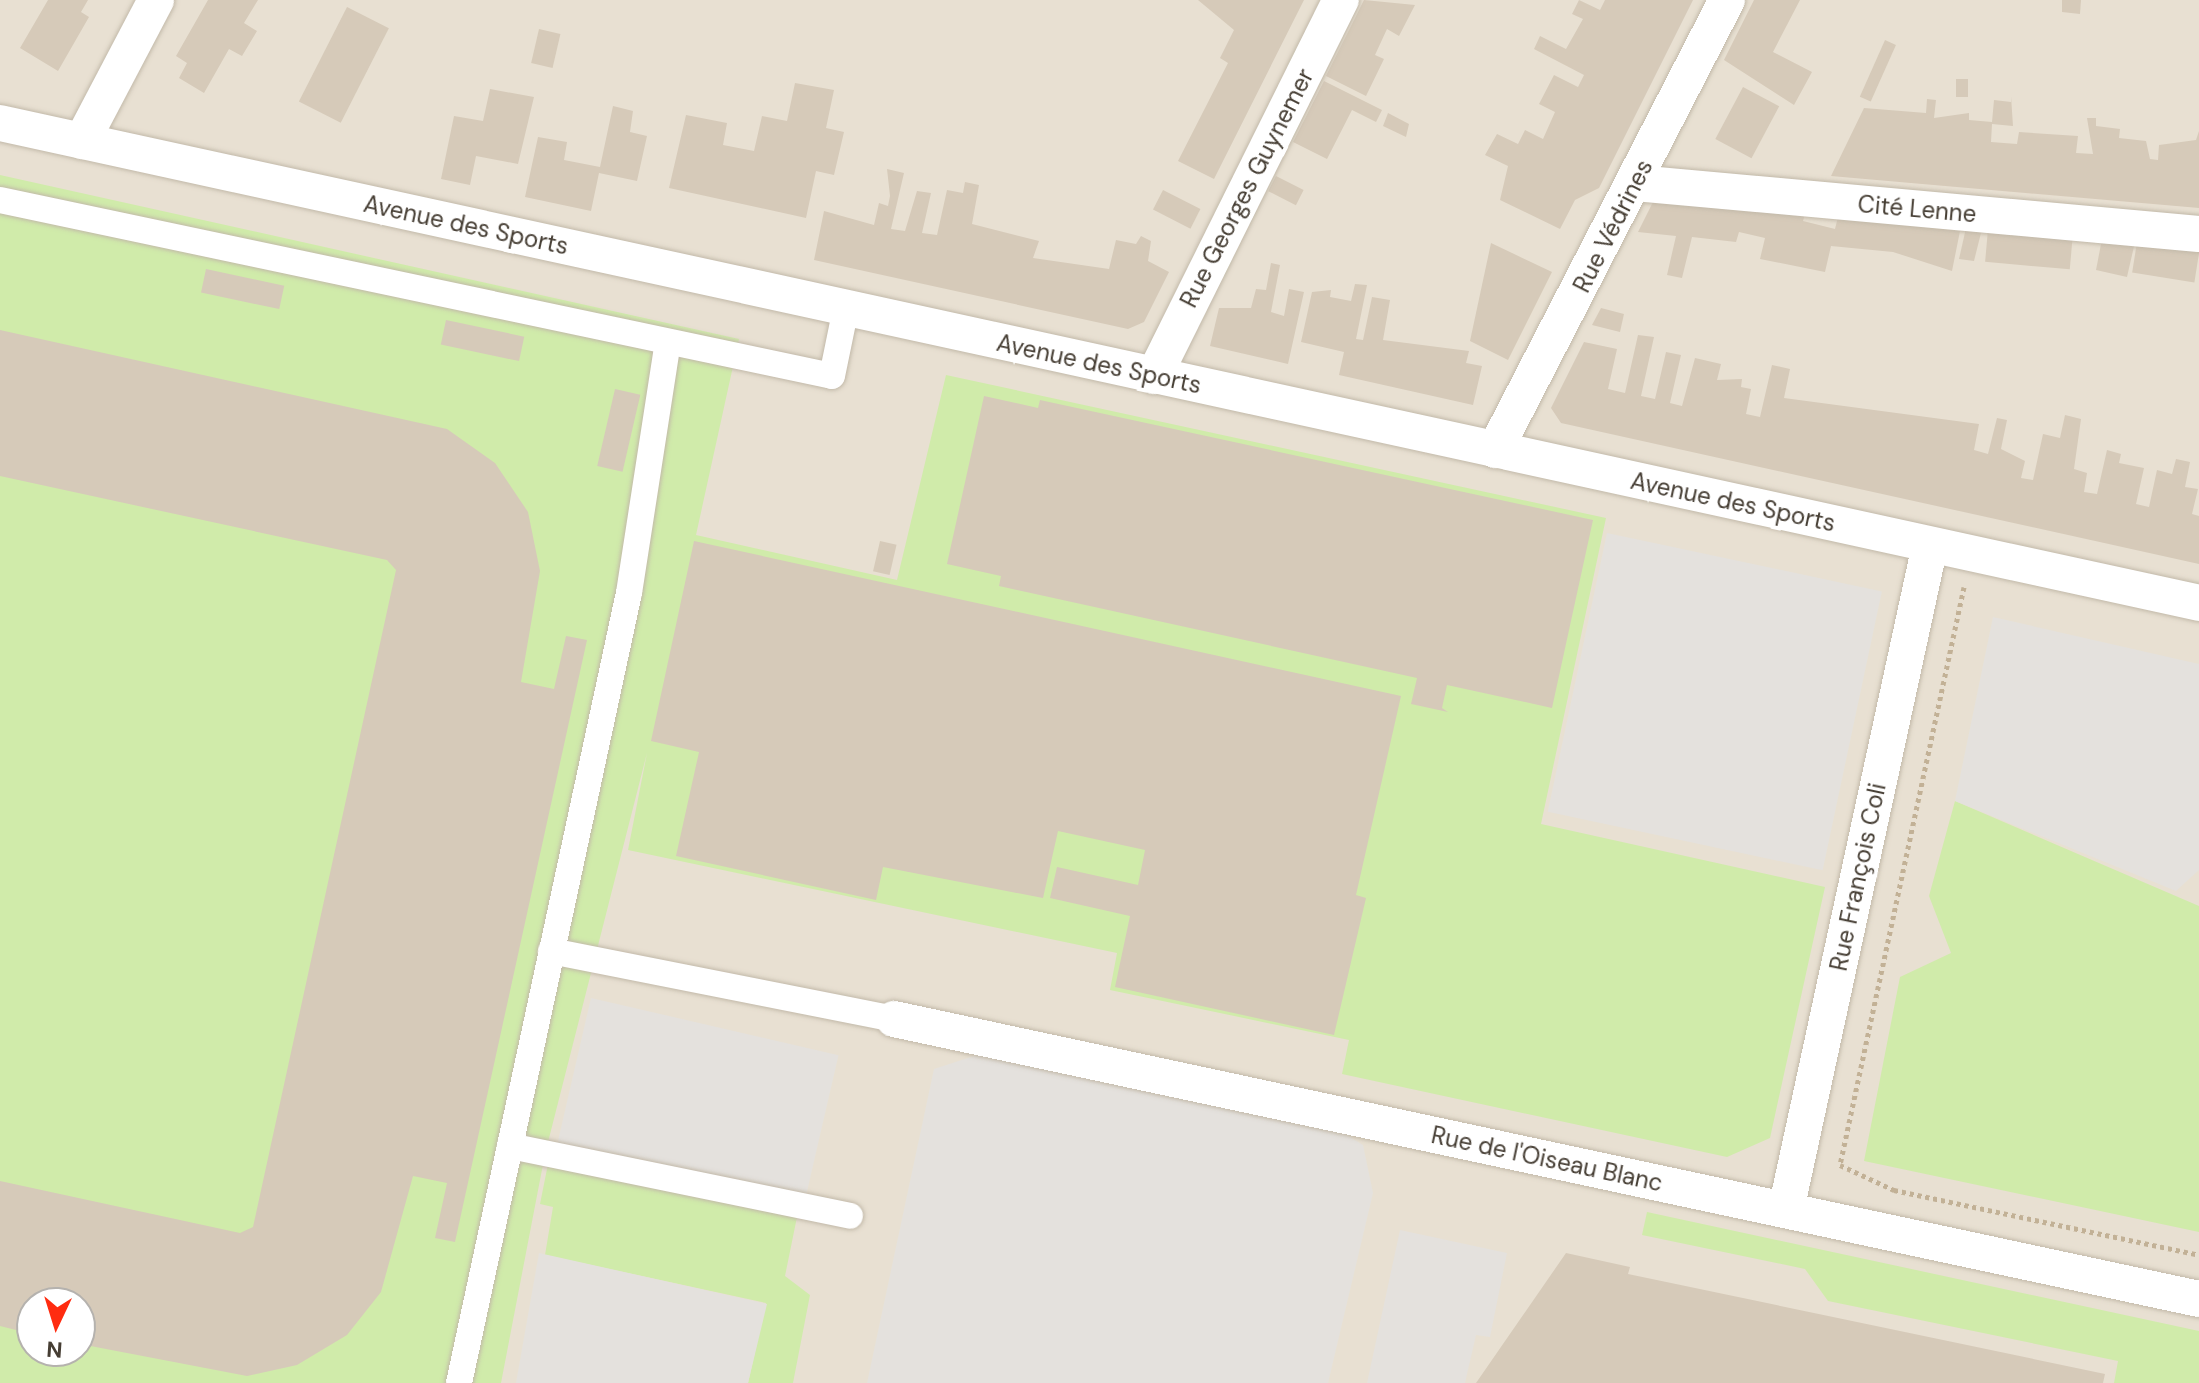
<!DOCTYPE html>
<meta charset="utf-8">
<style>
body{margin:0}
#map{position:relative;width:2199px;height:1383px;overflow:hidden;background:#f3eee4;font-family:"DM Sans",sans-serif}
div>[style]{position:absolute}
.residential>*{inset:0;background:#e8e0d2}
.green>*{inset:0;background:#d0ebaa}
.parking>*{inset:0;background:#e4e1dd;transform-origin:0 0}
.building>*{inset:0;background:#d6cab9;transform-origin:0 0}
.path>*{height:5px;margin-top:-2.5px;transform-origin:0;background:repeating-linear-gradient(90deg,#c2b196 0 4px,transparent 0 8px)}
.roads{filter:drop-shadow(0 0 2px #c2b9a9) drop-shadow(0 0 2px #c2b9a9)}
.pedestrian>*{height:26px;margin:-13px;padding:0 13px;transform-origin:13px;border-radius:13px;background:#fff}
.minor>*{height:36px;margin:-18px;padding:0 18px;transform-origin:18px;border-radius:18px;background:#fff}
span{translate:-50% -50%;white-space:nowrap;text-align:center;line-height:1.15;-webkit-text-stroke:8px #fff;paint-order:stroke}
.street-label{font-size:24px;color:#463e34}
.north{position:absolute;left:16px;top:1287px;width:80px;height:80px;box-sizing:border-box;background:#fff;border:2px solid #b5b2ae;border-radius:50%;rotate:184deg;font-size:22px;font-weight:700;line-height:32px;text-align:center;color:#463e34}
.north::after{content:'';display:block;margin:auto;width:28px;height:36px;background:#ff2c10;clip-path:polygon(50% 0,100% 100%,50% 72%,0 100%)}
</style>
<div id="map">
<div class="residential">
<i style="clip-path:polygon(evenodd,0 0,2199px 0,2199px 1383px,0 1383px,0 0,32px 1303px,80px 1303px,80px 1351px,32px 1351px,32px 1303px)"></i>
</div>
<div class="green">
<i style="clip-path:polygon(evenodd,0 175px,739px 339px,696px 535px,897px 580px,946px 375px,1606px 518px,1541px 824px,1825px 887px,1770px 1138px,1727px 1157px,1342px 1074px,1349px 1040px,1110px 990px,1117px 953px,628px 850px,647px 753px,545px 1154px,501px 1383px,0 1383px,0 175px,32px 1303px,80px 1303px,80px 1351px,32px 1351px,32px 1303px)"></i>
<i style="clip-path:polygon(1955px 801px,2199px 906px,2199px 1232px,1864px 1161px,1900px 977px,1951px 953px,1929px 896px)"></i>
<i style="clip-path:polygon(548px 1164px,797px 1217px,785px 1276px,810px 1295px,793px 1383px,748px 1383px,766px 1303px,545px 1255px,553px 1207px,540px 1204px)"></i>
<i style="clip-path:polygon(1647px 1212px,2199px 1331px,2199px 1383px,2114px 1383px,2118px 1361px,1828px 1301px,1805px 1269px,1642px 1235px)"></i>
</div>
<div class="parking">
<i style="left:1607px;top:533px;width:281px;height:285px;rotate:12deg"></i>
<i style="clip-path:polygon(1993px 617px,2199px 664px,2199px 870px,2176px 891px,1955px 801px)"></i>
<i style="left:591px;top:998px;width:254px;height:157px;rotate:13deg"></i>
<i style="clip-path:polygon(980px 1054px,1339px 1130px,1363px 1145px,1373px 1193px,1328px 1383px,867px 1383px,934px 1069px)"></i>
<i style="clip-path:polygon(1400px 1230px,1507px 1253px,1490px 1337px,1476px 1335px,1465px 1383px,1367px 1383px)"></i>
<i style="clip-path:polygon(539px 1253px,767px 1304px,748px 1383px,516px 1383px)"></i>
</div>
<div class="building">
<i style="clip-path:polygon(48px 0,88px 0,81px 12px,89px 17px,58px 71px,20px 48px)"></i>
<i style="clip-path:polygon(208px 0,258px 0,244px 23px,257px 31px,242px 56px,229px 49px,204px 93px,179px 78px,187px 63px,176px 56px)"></i>
<i style="clip-path:polygon(1304px 0,1214px 179px,1178px 161px,1228px 63px,1220px 58px,1234px 30px,1198px 0)"></i>
<i style="clip-path:polygon(1364px 0,1415px 5px,1399px 36px,1387px 29px,1375px 55px,1384px 59px,1366px 96px,1326px 76px)"></i>
<i style="clip-path:polygon(1579px 0,1600px 10px,1605px 0,1693px 0,1599px 188px,1575px 200px,1560px 229px,1500px 200px,1508px 166px,1485px 155px,1497px 134px,1518px 144px,1525px 130px,1543px 139px,1555px 112px,1539px 104px,1554px 75px,1578px 87px,1584px 75px,1534px 49px,1540px 36px,1566px 49px,1583px 19px,1572px 14px)"></i>
<i style="clip-path:polygon(1754px 0,1800px 0,1773px 52px,1812px 72px,1794px 105px,1724px 60px)"></i>
<i style="clip-path:polygon(2062px 0,2081px 0,2080px 14px,2062px 12px)"></i>
<i style="left:347px;top:7px;width:47px;height:106px;rotate:27deg"></i>
<i style="left:539px;top:29px;width:22px;height:35px;rotate:13deg"></i>
<i style="left:1885px;top:40px;width:12px;height:62px;rotate:24deg"></i>
<i style="left:1956px;top:79px;width:12px;height:18px"></i>
<i style="clip-path:polygon(1324px 81px,1382px 110px,1376px 122px,1352px 110px,1327px 159px,1293px 142px)"></i>
<i style="clip-path:polygon(795px 83px,834px 90px,826px 128px,844px 132px,834px 175px,816px 171px,806px 218px,669px 188px,686px 115px,727px 123px,723px 145px,754px 151px,762px 116px,787px 121px)"></i>
<i style="left:1743px;top:87px;width:41px;height:59px;rotate:28deg"></i>
<i style="clip-path:polygon(490px 89px,534px 97px,518px 164px,476px 156px,470px 185px,441px 179px,454px 116px,483px 121px)"></i>
<i style="clip-path:polygon(2011px 96px,2013px 126px,1992px 124px,1991px 142px,2017px 144px,2019px 132px,2078px 136px,2076px 153px,2093px 154px,2087px 118px,2096px 118px,2096px 126px,2120px 129px,2119px 138px,2146px 141px,2150px 159px,2158px 160px,2159px 145px,2196px 140px,2199px 131px,2199px 208px,1831px 176px,1864px 108px,1926px 113px,1927px 99px,1936px 100px,1934px 118px,1969px 113px,1969px 120px,1992px 122px,1994px 100px,2011px 102px)"></i>
<i style="clip-path:polygon(613px 106px,633px 111px,630px 132px,647px 136px,637px 181px,599px 173px,591px 211px,525px 197px,538px 137px,567px 142px,564px 160px,600px 167px)"></i>
<i style="clip-path:polygon(1388px 113px,1409px 124px,1406px 137px,1383px 126px)"></i>
<i style="clip-path:polygon(887px 169px,904px 173px,891px 229px,905px 231px,917px 191px,931px 193px,922px 233px,937px 235px,947px 190px,963px 193px,965px 182px,979px 185px,972px 224px,1039px 241px,1033px 258px,1109px 269px,1116px 240px,1136px 244px,1141px 236px,1151px 241px,1148px 261px,1169px 272px,1144px 322px,1128px 329px,814px 260px,824px 211px,874px 225px,879px 203px,888px 206px,890px 196px)"></i>
<i style="left:1276px;top:176px;width:31px;height:17px;rotate:27deg"></i>
<i style="left:1163px;top:190px;width:42px;height:22px;rotate:27deg"></i>
<i style="clip-path:polygon(1654px 200px,1805px 214px,1803px 221px,1835px 229px,1838px 217px,1960px 231px,1952px 271px,1893px 252px,1831px 246px,1825px 272px,1760px 259px,1765px 238px,1739px 232px,1736px 242px,1692px 237px,1682px 278px,1667px 275px,1676px 236px,1638px 232px)"></i>
<i style="clip-path:polygon(1966px 228px,1982px 229px,1974px 261px,1959px 259px)"></i>
<i style="left:1988px;top:229px;width:85px;height:33px;rotate:5deg"></i>
<i style="clip-path:polygon(2102px 239px,2135px 242px,2127px 277px,2096px 270px)"></i>
<i style="left:2137px;top:242px;width:63px;height:31px;rotate:9deg"></i>
<i style="clip-path:polygon(1491px 243px,1552px 272px,1508px 360px,1470px 341px)"></i>
<i style="clip-path:polygon(1271px 263px,1280px 265px,1271px 312px,1284px 316px,1289px 289px,1304px 292px,1288px 364px,1210px 346px,1219px 308px,1251px 308px,1256px 289px,1266px 290px)"></i>
<i style="left:206px;top:269px;width:80px;height:24px;rotate:12deg"></i>
<i style="clip-path:polygon(1355px 284px,1367px 285px,1356px 339px,1363px 340px,1372px 297px,1390px 300px,1383px 340px,1469px 351px,1466px 363px,1482px 366px,1473px 405px,1339px 375px,1344px 352px,1301px 342px,1312px 292px,1331px 290px,1330px 297px,1351px 301px)"></i>
<i style="clip-path:polygon(1601px 308px,1624px 314px,1620px 332px,1592px 325px)"></i>
<i style="left:446px;top:320px;width:80px;height:25px;rotate:12deg"></i>
<i style="clip-path:polygon(0 330px,447px 429px,495px 463px,528px 512px,540px 571px,521px 682px,554px 689px,566px 636px,587px 640px,455px 1242px,435px 1238px,447px 1183px,413px 1176px,381px 1292px,347px 1335px,297px 1365px,247px 1376px,80px 1344px,80px 1303px,32px 1303px,32px 1334px,0 1326px,0 1181px,240px 1233px,253px 1227px,396px 570px,387px 560px,0 476px)"></i>
<i style="clip-path:polygon(1638px 335px,1654px 337px,1641px 396px,1655px 399px,1666px 352px,1681px 355px,1670px 403px,1682px 406px,1695px 358px,1721px 364px,1717px 380px,1742px 379px,1741px 387px,1751px 389px,1746px 414px,1760px 417px,1772px 365px,1790px 369px,1784px 398px,1979px 424px,1974px 450px,1988px 454px,1997px 418px,2007px 420px,2001px 449px,2025px 461px,2021px 478px,2033px 480px,2043px 434px,2060px 438px,2065px 415px,2081px 419px,2074px 469px,2087px 473px,2084px 492px,2097px 494px,2107px 450px,2121px 454px,2119px 463px,2144px 468px,2136px 504px,2149px 507px,2157px 470px,2172px 474px,2176px 459px,2190px 462px,2185px 487px,2198px 489px,2192px 514px,2199px 516px,2199px 564px,1561px 423px,1551px 408px,1584px 342px,1617px 349px,1608px 389px,1625px 393px)"></i>
<i style="left:615px;top:389px;width:26px;height:79px;rotate:13deg"></i>
<i style="clip-path:polygon(984px 396px,1038px 408px,1040px 400px,1593px 520px,1552px 708px,1447px 685px,1442px 708px,1448px 712px,1411px 704px,1417px 678px,999px 586px,1001px 576px,947px 564px)"></i>
<i style="clip-path:polygon(694px 541px,1401px 696px,1356px 895px,1366px 898px,1334px 1035px,1115px 987px,1130px 916px,1050px 898px,1057px 867px,1138px 885px,1145px 850px,1058px 831px,1043px 898px,883px 867px,876px 900px,676px 856px,699px 752px,651px 741px)"></i>
<i style="left:880px;top:541px;width:17px;height:31px;rotate:13deg"></i>
<i style="clip-path:polygon(1566px 1253px,1630px 1267px,1628px 1274px,2105px 1374px,2103px 1383px,1476px 1383px)"></i>
</div>
<div class="path">
<i style="left:1964px;top:587px;width:591px;rotate:102.11deg"></i>
<i style="left:1840px;top:1165px;width:60px;rotate:24.8deg"></i>
<i style="left:1894px;top:1190px;width:312px;rotate:12deg"></i>
</div>
<div class="roads">
<div class="pedestrian">
<i style="left:0;top:200px;width:850px;rotate:11.94deg"></i>
<i style="left:832px;top:376px;width:69px;rotate:-78.4deg"></i>
<i style="left:551px;top:951px;width:350px;rotate:11.2deg"></i>
<i style="left:510px;top:1146px;width:347px;rotate:11.6deg"></i>
<i style="left:459px;top:1383px;width:808px;rotate:-77.86deg"></i>
<i style="left:629px;top:593px;width:254px;rotate:-81.2deg"></i>
</div>
<div class="minor">
<i style="left:0;top:123px;width:2251px;rotate:12.31deg"></i>
<i style="left:82px;top:141px;width:159px;rotate:-62.3deg"></i>
<i style="left:1635px;top:183px;width:566px;rotate:5.17deg"></i>
<i style="left:1154px;top:376px;width:420px;rotate:-63.6deg"></i>
<i style="left:1495px;top:450px;width:506px;rotate:-62.73deg"></i>
<i style="left:894px;top:1019px;width:1335px;rotate:12.11deg"></i>
<i style="left:1786px;top:1210px;width:680px;rotate:-77.78deg"></i>
</div>
</div>
<div class="street-label">
<span style="left:1247px;top:188px;rotate:-63deg">Rue Georges Guynemer</span>
<span style="left:1917px;top:209px;rotate:5deg">Cité Lenne</span>
<span style="left:466px;top:225px;rotate:12deg">Avenue des Sports</span>
<span style="left:1613px;top:226px;rotate:-63deg">Rue Védrines</span>
<span style="left:1099px;top:364px;rotate:12deg">Avenue des Sports</span>
<span style="left:1733px;top:502px;rotate:12deg">Avenue des Sports</span>
<span style="left:1858px;top:877px;rotate:-78deg">Rue François Coli</span>
<span style="left:1547px;top:1159px;rotate:12deg">Rue de l'Oiseau Blanc</span>
</div>
<div class="north">N</div>
</div>
